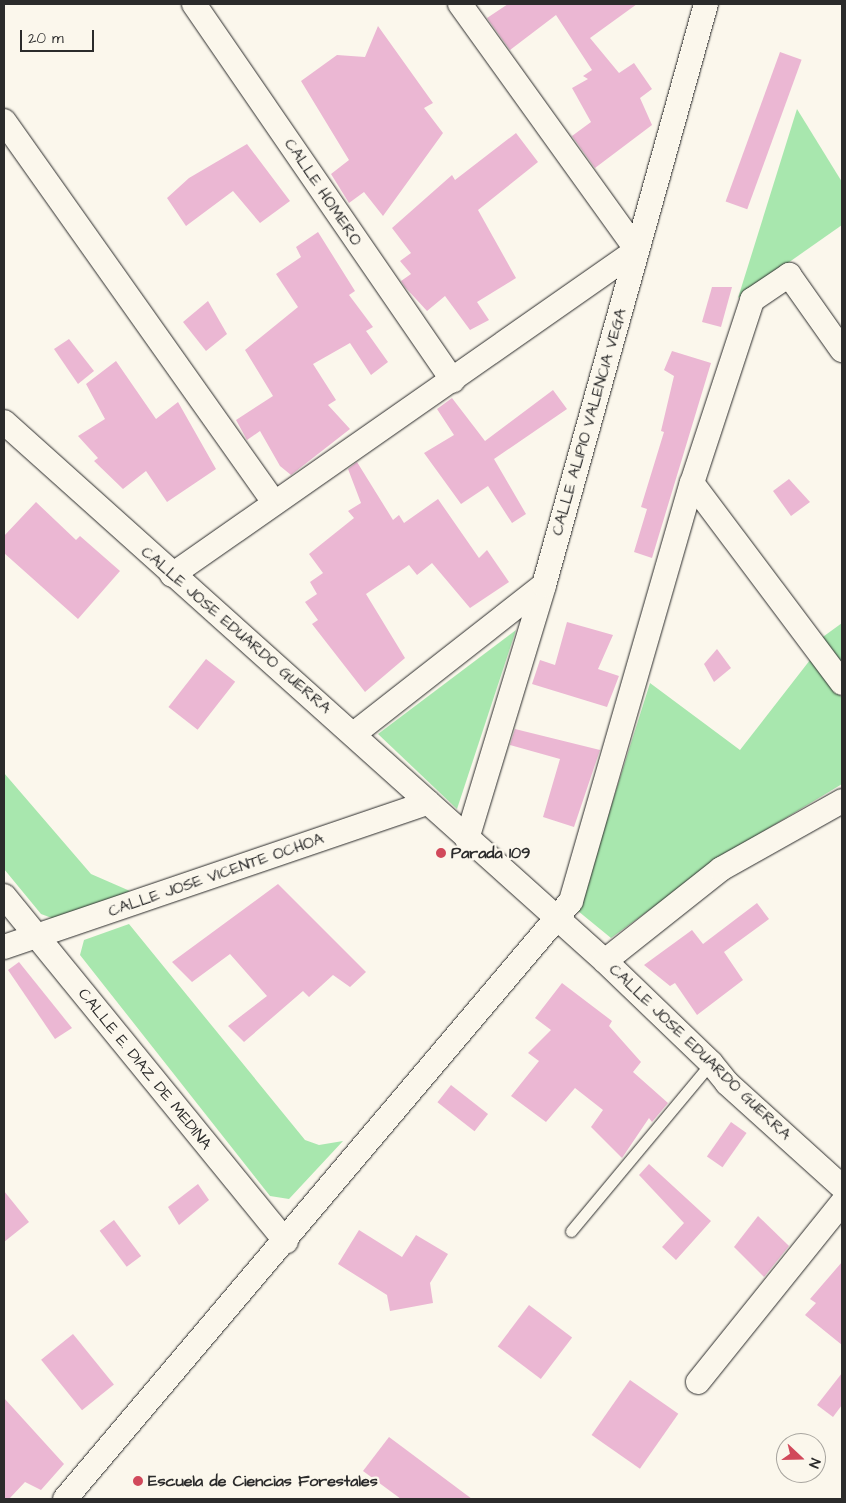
<!DOCTYPE html>
<style>
body{margin:0}
#map{position:relative;width:846px;height:1503px;overflow:hidden;background:#fbf7ec;font-family:"Architects Daughter",sans-serif}
div>[style]{position:absolute}
.green>*{inset:0;background:#a8e7ae}
.building>*{inset:0;background:#ebb7d3;transform-origin:0 0}
.roads{filter:drop-shadow(0 0 1px #2b2b2b) drop-shadow(0 0 1px #2b2b2b)}
.service>*{height:11px;margin:-5.5px;padding:0 5.5px;transform-origin:5.5px;border-radius:5.5px;background:#fbf7ec}
.minor>*{height:24px;margin:-12px;padding:0 12px;transform-origin:12px;border-radius:12px;background:#fbf7ec}
.dots>*{width:14px;height:14px;translate:-50% -50%;box-sizing:border-box;border:2px solid #fbf7ec;border-radius:50%}
span{translate:-50% -50%;white-space:nowrap;text-align:center;line-height:1.15;-webkit-text-stroke:4.5px #fbf7ec;paint-order:stroke}
.street-label{font-size:16px;color:#2b2b2b}
.poi-label{font-size:16px;color:#2b2b2b;font-weight:700}
.left{translate:0 -50%;text-align:left}
.frame{position:absolute;inset:0;border:5px solid #2b2b2b;pointer-events:none}
.north{position:absolute;left:776px;top:1433px;width:50px;height:50px;box-sizing:border-box;background:#fbf7ec;border:1px solid #a8a59f;border-radius:50%;rotate:111deg;font-size:14px;font-weight:700;line-height:20px;text-align:center;color:#2b2b2b}
.north::after{content:'';display:block;margin:auto;width:18px;height:22px;background:#d1495b;clip-path:polygon(50% 0,100% 100%,50% 72%,0 100%)}
.scale{position:absolute;left:20px;top:30px;width:74px;height:22px;box-sizing:border-box;border:2px solid #2b2b2b;border-top:0;padding-left:6px;font-size:15px;line-height:18px;white-space:nowrap;color:#2b2b2b;-webkit-text-stroke:4px #fbf7ec;paint-order:stroke}
</style>
<div id="map">
<div class="green">
<i style="clip-path:polygon(797px 109px,842px 182px,842px 225px,738px 298px)"></i>
<i style="clip-path:polygon(842px 623px,842px 666px,820px 639px)"></i>
<i style="clip-path:polygon(516px 630px,457px 809px,378px 734px)"></i>
<i style="clip-path:polygon(810px 660px,842px 698px,842px 784px,729px 852px,611px 938px,578px 911px,650px 683px,740px 750px)"></i>
<i style="clip-path:polygon(4px 773px,91px 874px,130px 891px,60px 921px,41px 914px,4px 869px)"></i>
<i style="clip-path:polygon(129px 924px,305px 1140px,319px 1145px,343px 1141px,289px 1199px,270px 1196px,80px 955px,84px 940px)"></i>
</div>
<div class="building">
<i style="clip-path:polygon(508px 4px,637px 4px,590px 38px,619px 73px,634px 63px,652px 89px,640px 98px,652px 125px,595px 168px,572px 136px,591px 122px,572px 88px,588px 79px,583px 76px,592px 70px,556px 15px,510px 50px,487px 18px)"></i>
<i style="clip-path:polygon(378px 26px,433px 103px,424px 108px,443px 133px,383px 216px,364px 192px,349px 203px,331px 174px,349px 160px,301px 81px,337px 55px,365px 57px)"></i>
<i style="left:780px;top:52px;width:23px;height:159px;rotate:20deg"></i>
<i style="clip-path:polygon(516px 133px,538px 162px,478px 210px,516px 278px,477px 302px,489px 320px,470px 330px,445px 296px,427px 311px,405px 287px,401px 281px,411px 274px,400px 261px,411px 253px,392px 228px,452px 175px,455px 180px)"></i>
<i style="clip-path:polygon(247px 144px,290px 201px,260px 223px,233px 191px,186px 226px,167px 198px,189px 178px)"></i>
<i style="clip-path:polygon(318px 232px,355px 291px,349px 295px,373px 327px,366px 331px,388px 362px,371px 375px,350px 343px,313px 364px,336px 400px,328px 405px,350px 429px,291px 475px,280px 466px,260px 431px,247px 440px,236px 420px,273px 396px,245px 350px,298px 307px,276px 274px,301px 257px,296px 247px)"></i>
<i style="clip-path:polygon(712px 287px,732px 287px,721px 327px,702px 322px)"></i>
<i style="clip-path:polygon(208px 301px,227px 334px,206px 351px,183px 322px)"></i>
<i style="clip-path:polygon(69px 339px,94px 371px,78px 384px,54px 349px)"></i>
<i style="clip-path:polygon(672px 351px,711px 363px,652px 558px,634px 552px,647px 509px,641px 507px,664px 432px,661px 431px,674px 376px,664px 370px)"></i>
<i style="clip-path:polygon(116px 361px,156px 419px,178px 402px,216px 469px,167px 502px,146px 471px,123px 489px,94px 461px,98px 458px,78px 436px,105px 419px,86px 384px)"></i>
<i style="clip-path:polygon(553px 390px,567px 409px,494px 459px,526px 514px,512px 523px,488px 486px,461px 504px,424px 453px,454px 435px,437px 409px,452px 398px,485px 441px)"></i>
<i style="clip-path:polygon(357px 462px,393px 520px,399px 515px,404px 523px,438px 499px,479px 558px,487px 550px,509px 582px,470px 608px,432px 563px,417px 575px,409px 565px,366px 594px,405px 658px,365px 692px,312px 624px,318px 620px,305px 602px,317px 594px,310px 582px,323px 573px,309px 554px,354px 518px,348px 511px,361px 503px,348px 469px)"></i>
<i style="clip-path:polygon(789px 479px,810px 502px,791px 516px,773px 491px)"></i>
<i style="clip-path:polygon(36px 502px,76px 540px,80px 536px,120px 571px,78px 619px,4px 553px,4px 536px)"></i>
<i style="clip-path:polygon(567px 622px,613px 635px,598px 669px,619px 676px,607px 707px,532px 684px,540px 660px,555px 665px)"></i>
<i style="clip-path:polygon(717px 649px,731px 668px,714px 682px,704px 664px)"></i>
<i style="left:206px;top:659px;width:37px;height:61px;rotate:38deg"></i>
<i style="clip-path:polygon(515px 729px,600px 750px,574px 827px,543px 817px,560px 759px,510px 745px)"></i>
<i style="clip-path:polygon(278px 884px,366px 972px,350px 987px,333px 975px,309px 997px,303px 991px,244px 1042px,228px 1026px,267px 996px,230px 954px,192px 982px,172px 962px)"></i>
<i style="clip-path:polygon(757px 903px,769px 919px,724px 952px,743px 980px,697px 1015px,675px 983px,670px 986px,644px 965px,692px 930px,703px 944px)"></i>
<i style="clip-path:polygon(19px 962px,72px 1028px,55px 1039px,8px 970px)"></i>
<i style="clip-path:polygon(562px 983px,612px 1021px,609px 1026px,641px 1062px,633px 1072px,668px 1103px,652px 1122px,649px 1118px,622px 1158px,591px 1127px,603px 1110px,575px 1088px,546px 1122px,511px 1096px,539px 1061px,528px 1053px,551px 1030px,535px 1018px)"></i>
<i style="left:451px;top:1085px;width:47px;height:22px;rotate:38deg"></i>
<i style="left:731px;top:1122px;width:19px;height:42px;rotate:35deg"></i>
<i style="clip-path:polygon(649px 1164px,711px 1221px,676px 1260px,662px 1247px,684px 1223px,639px 1175px)"></i>
<i style="clip-path:polygon(198px 1184px,209px 1200px,179px 1225px,168px 1207px)"></i>
<i style="clip-path:polygon(4px 1191px,29px 1222px,4px 1242px)"></i>
<i style="clip-path:polygon(758px 1216px,789px 1246px,764px 1277px,734px 1247px)"></i>
<i style="left:114px;top:1220px;width:45px;height:18px;rotate:53deg"></i>
<i style="clip-path:polygon(359px 1230px,402px 1257px,416px 1235px,448px 1254px,430px 1283px,433px 1303px,390px 1311px,387px 1295px,338px 1264px)"></i>
<i style="clip-path:polygon(842px 1262px,842px 1345px,805px 1315px,816px 1303px,810px 1299px)"></i>
<i style="left:529px;top:1305px;width:54px;height:52px;rotate:37deg"></i>
<i style="left:73px;top:1334px;width:65px;height:41px;rotate:51deg"></i>
<i style="clip-path:polygon(842px 1373px,842px 1405px,833px 1417px,817px 1405px)"></i>
<i style="left:630px;top:1380px;width:59px;height:67px;rotate:35deg"></i>
<i style="clip-path:polygon(4px 1398px,64px 1464px,41px 1490px,25px 1482px,9px 1499px,4px 1499px)"></i>
<i style="clip-path:polygon(389px 1437px,472px 1499px,401px 1499px,363px 1471px)"></i>
</div>
<div class="roads">
<div class="service">
<i style="left:571px;top:1231px;width:219px;rotate:-50.2deg"></i>
</div>
<div class="minor">
<i style="left:194px;top:4px;width:457px;rotate:55.5deg"></i>
<i style="left:460px;top:4px;width:303px;rotate:54.3deg"></i>
<i style="left:4px;top:121px;width:466px;rotate:54.7deg"></i>
<i style="left:4px;top:422px;width:807px;rotate:41.89deg"></i>
<i style="left:605px;top:961px;width:147px;rotate:43.9deg"></i>
<i style="left:711px;top:1063px;width:26px;rotate:51deg"></i>
<i style="left:727px;top:1083px;width:155px;rotate:42.1deg"></i>
<i style="left:692px;top:483px;width:250px;rotate:53.1deg"></i>
<i style="left:172px;top:575px;width:567px;rotate:-34.95deg"></i>
<i style="left:355px;top:733px;width:240px;rotate:-38.1deg"></i>
<i style="left:467px;top:839px;width:265px;rotate:-73.1deg"></i>
<i style="left:544px;top:585px;width:603px;rotate:-74.42deg"></i>
<i style="left:4px;top:896px;width:446px;rotate:50.8deg"></i>
<i style="left:4px;top:947px;width:448px;rotate:-18.8deg"></i>
<i style="left:605px;top:961px;width:148px;rotate:-38.4deg"></i>
<i style="left:721px;top:869px;width:139px;rotate:-29.3deg"></i>
<i style="left:698px;top:1382px;width:230px;rotate:-51.2deg"></i>
<i style="left:65px;top:1499px;width:783px;rotate:-49.76deg"></i>
<i style="left:571px;top:901px;width:435px;rotate:-73.9deg"></i>
<i style="left:692px;top:483px;width:193px;rotate:-71.8deg"></i>
<i style="left:752px;top:300px;width:45px;rotate:-34deg"></i>
<i style="left:789px;top:275px;width:92px;rotate:54.8deg"></i>
</div>
</div>
<div class="dots">
<i style="left:441px;top:853px;background:#d1495b"></i>
<i style="left:138px;top:1481px;background:#d1495b"></i>
</div>
<div class="street-label">
<span style="left:323px;top:192px;rotate:56deg">CALLE HOMERO</span>
<span style="left:589px;top:422px;rotate:-74deg">CALLE ALIPIO VALENCIA VEGA</span>
<span style="left:236px;top:630px;rotate:41deg">CALLE JOSE EDUARDO GUERRA</span>
<span style="left:216px;top:875px;rotate:-19deg">CALLE JOSE VICENTE OCHOA</span>
<span style="left:700px;top:1052px;rotate:44deg">CALLE JOSE EDUARDO GUERRA</span>
<span style="left:145px;top:1069px;rotate:51deg">CALLE E. DIAZ DE MEDINA</span>
</div>
<div class="poi-label">
<span class="left" style="left:451px;top:853px">Parada 109</span>
<span class="left" style="left:148px;top:1481px">Escuela de Ciencias Forestales</span>
</div>
<div class="frame"></div>
<div class="north">N</div>
<div class="scale">20 m</div>
</div>
